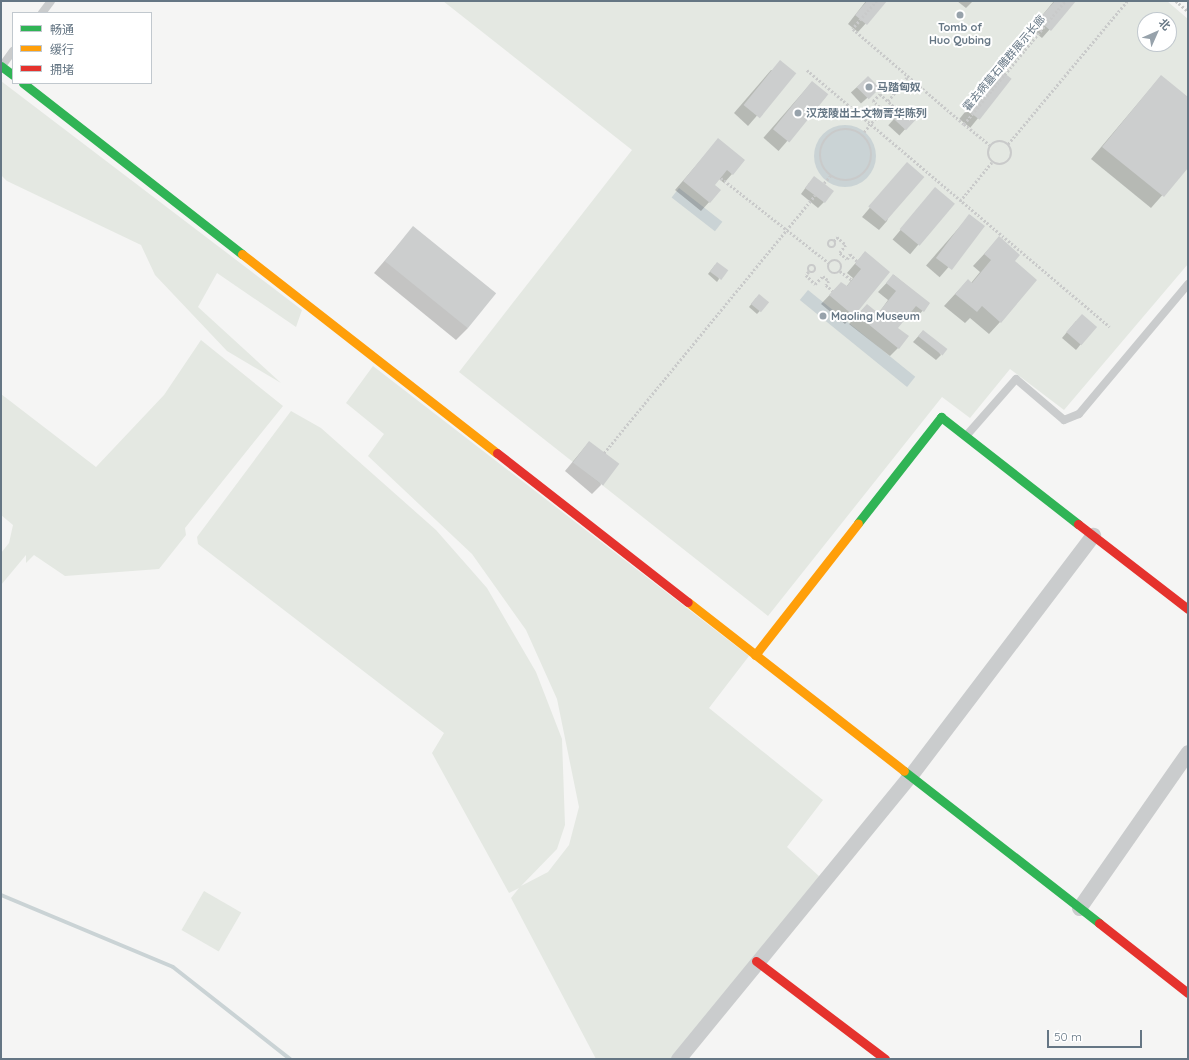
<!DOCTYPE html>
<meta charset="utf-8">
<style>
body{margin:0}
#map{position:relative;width:1189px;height:1060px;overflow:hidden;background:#f5f5f4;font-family:Quicksand,"Noto Sans SC",sans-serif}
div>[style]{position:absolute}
.green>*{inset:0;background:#e4e8e2;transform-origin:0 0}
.water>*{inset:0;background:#cad3d5;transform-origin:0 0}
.round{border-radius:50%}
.shadow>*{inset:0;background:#0003;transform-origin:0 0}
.stream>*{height:4px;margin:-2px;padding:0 2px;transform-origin:2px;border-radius:2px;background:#cad3d5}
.building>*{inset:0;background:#cccece;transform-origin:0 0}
.path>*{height:2.5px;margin-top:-1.25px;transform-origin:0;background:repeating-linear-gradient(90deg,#c9caca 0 2px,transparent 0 4px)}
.path>.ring{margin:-1.25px;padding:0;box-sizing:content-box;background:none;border:2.5px solid #c9caca;border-radius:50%}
.lane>*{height:8px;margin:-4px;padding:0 4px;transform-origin:4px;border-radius:4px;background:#cacccd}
.street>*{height:15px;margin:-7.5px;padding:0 7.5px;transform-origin:7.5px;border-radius:7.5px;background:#cacccd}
.fast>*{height:9px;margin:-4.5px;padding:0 4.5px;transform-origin:4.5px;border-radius:4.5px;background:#30b455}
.slow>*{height:9px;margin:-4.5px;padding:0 4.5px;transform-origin:4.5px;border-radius:4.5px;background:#ff9f0a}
.jam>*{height:9px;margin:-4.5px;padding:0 4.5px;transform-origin:4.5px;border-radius:4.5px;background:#e5322d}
.dots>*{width:11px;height:11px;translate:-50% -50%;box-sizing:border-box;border:2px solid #fff;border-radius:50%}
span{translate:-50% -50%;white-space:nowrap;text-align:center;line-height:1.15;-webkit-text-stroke:4px #fff;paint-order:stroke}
.poi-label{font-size:11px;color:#657684;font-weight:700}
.left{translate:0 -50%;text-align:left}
.street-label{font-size:11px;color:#657684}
.frame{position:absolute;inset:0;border:2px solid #657684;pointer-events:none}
.legend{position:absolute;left:12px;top:12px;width:140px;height:72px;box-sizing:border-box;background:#fff;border:1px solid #c1c8ce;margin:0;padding:5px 7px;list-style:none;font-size:12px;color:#657684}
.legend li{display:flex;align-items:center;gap:8px;height:20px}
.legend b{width:20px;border:1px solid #c1c8ce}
.north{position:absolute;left:1137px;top:12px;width:40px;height:40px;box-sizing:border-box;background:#fff;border:1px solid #c1c8ce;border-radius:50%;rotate:45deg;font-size:11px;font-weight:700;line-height:16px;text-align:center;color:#657684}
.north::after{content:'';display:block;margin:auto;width:14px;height:18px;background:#97a2ab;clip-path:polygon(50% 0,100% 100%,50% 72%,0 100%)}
.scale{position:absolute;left:1047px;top:1030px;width:95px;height:18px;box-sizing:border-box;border:2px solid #657684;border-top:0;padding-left:5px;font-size:12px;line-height:14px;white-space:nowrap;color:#657684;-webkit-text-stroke:3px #fff;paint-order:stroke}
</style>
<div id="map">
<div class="green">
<i style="clip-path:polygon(evenodd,443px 1px,1167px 1px,1188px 19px,1188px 264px,1064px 410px,1010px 369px,970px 418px,942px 397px,768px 616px,459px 372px,632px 150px,443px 1px,1145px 20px,1169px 20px,1169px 44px,1145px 44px,1145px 20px)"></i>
<i style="clip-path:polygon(1px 81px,302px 310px,296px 327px,217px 273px,198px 307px,281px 383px,227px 351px,155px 275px,141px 245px,7px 181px,1px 175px)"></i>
<i style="clip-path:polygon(201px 340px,283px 406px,185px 528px,186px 535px,159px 569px,65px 576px,34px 555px,26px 563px,26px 555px,1px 585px,1px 553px,9px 543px,13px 525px,1px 515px,1px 394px,96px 467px,164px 395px)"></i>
<i style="clip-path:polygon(373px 366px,749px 656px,709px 708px,823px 800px,787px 847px,820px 877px,675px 1059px,596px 1059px,511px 898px,519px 888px,509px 893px,432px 753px,444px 733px,198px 544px,197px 537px,291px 411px,321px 428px,436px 530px,487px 588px,536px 672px,562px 739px,565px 825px,557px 849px,521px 886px,548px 872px,569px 845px,579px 807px,557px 699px,526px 630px,472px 554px,368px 456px,384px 434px,346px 403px)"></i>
<i style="left:204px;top:891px;width:43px;height:45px;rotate:30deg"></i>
</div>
<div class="water">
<i class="round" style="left:814px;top:125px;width:62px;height:62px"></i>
<i style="left:679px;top:188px;width:55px;height:12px;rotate:38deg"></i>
<i style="left:808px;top:290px;width:138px;height:13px;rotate:39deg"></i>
</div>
<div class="shadow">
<i style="clip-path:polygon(866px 1px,886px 1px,858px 32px,848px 24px)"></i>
<i style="clip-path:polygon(957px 1px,973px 1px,966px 8px)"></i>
<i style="clip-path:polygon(1054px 1px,1075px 1px,1042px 38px,1031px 29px)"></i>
<i style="clip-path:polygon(771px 70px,794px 73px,748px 126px,734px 113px)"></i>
<i style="left:999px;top:70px;width:14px;height:63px;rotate:39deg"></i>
<i style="clip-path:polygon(1161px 76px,1188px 98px,1188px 166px,1151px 208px,1091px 159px)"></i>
<i style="left:868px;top:77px;width:15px;height:23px;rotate:48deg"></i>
<i style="left:812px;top:82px;width:20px;height:74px;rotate:41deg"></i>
<i style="left:903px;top:109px;width:15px;height:22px;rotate:42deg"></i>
<i style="clip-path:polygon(718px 140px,732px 174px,724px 183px,719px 179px,714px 185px,720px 190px,701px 211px,675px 190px)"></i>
<i style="clip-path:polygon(907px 164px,887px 221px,879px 230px,862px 217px)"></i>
<i style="clip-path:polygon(809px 183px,824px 202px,818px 208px,801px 194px)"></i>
<i style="left:935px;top:189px;width:23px;height:66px;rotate:40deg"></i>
<i style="left:970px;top:215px;width:18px;height:67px;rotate:41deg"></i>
<i style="clip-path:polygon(413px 228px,468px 328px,456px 340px,374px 273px)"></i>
<i style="clip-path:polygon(999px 238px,1013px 261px,1000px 322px,989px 334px,970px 318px,965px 323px,944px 306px,968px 280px,971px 283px,980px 272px,973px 266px)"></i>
<i style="clip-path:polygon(865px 252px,853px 315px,845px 324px,821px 304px,841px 283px,846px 287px,853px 278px,847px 273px)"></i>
<i style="clip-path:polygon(715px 265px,719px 279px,717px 282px,708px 274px)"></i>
<i style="clip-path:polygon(894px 275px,929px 304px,914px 320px,907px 315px,897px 328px,898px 348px,890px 356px,849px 324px,867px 305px,878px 314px,888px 300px,878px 292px)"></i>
<i style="clip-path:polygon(756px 298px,768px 302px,757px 314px,749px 307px)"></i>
<i style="clip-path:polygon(1076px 321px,1081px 344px,1076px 350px,1062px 338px)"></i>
<i style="clip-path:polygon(923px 331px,941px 355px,936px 360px,913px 342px)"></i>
<i style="clip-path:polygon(589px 442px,601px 485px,592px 494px,565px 471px)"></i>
</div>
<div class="stream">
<i style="left:1px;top:895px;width:186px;rotate:22.7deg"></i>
<i style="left:173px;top:967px;width:149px;rotate:38.2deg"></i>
</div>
<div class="building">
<i style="clip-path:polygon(867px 1px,887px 1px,867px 25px,855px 15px)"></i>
<i style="clip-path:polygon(1055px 1px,1076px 1px,1051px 31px,1038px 20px)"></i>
<i style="left:780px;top:60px;width:21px;height:58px;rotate:39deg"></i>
<i style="left:999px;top:69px;width:16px;height:52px;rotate:38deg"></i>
<i style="clip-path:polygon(1161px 75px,1188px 97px,1188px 168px,1164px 197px,1102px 147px)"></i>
<i style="left:868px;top:76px;width:17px;height:16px;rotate:45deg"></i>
<i style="left:812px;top:81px;width:21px;height:62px;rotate:39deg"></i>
<i style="left:903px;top:107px;width:18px;height:15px;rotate:43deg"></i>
<i style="clip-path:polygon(718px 138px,745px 160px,733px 175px,727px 170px,715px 185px,721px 190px,710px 203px,683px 181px)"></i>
<i style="left:907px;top:162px;width:23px;height:59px;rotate:41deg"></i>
<i style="left:814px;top:176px;width:25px;height:15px;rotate:37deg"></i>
<i style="left:935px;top:187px;width:26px;height:55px;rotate:40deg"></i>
<i style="left:969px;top:214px;width:20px;height:55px;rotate:37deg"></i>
<i style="left:413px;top:226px;width:107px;height:45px;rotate:39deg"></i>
<i style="clip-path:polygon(999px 236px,1020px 255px,1015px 261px,1037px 280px,1001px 323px,982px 306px,977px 312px,955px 294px,968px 279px,972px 283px,991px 260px,984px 254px)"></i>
<i style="clip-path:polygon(865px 251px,890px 272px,854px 316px,829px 295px,841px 282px,847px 286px,861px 269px,855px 264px)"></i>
<i style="left:717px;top:262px;width:14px;height:12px;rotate:36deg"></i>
<i style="clip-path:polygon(893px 274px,930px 303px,924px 312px,916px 306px,898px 328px,909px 336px,899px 349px,857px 315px,867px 304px,878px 313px,896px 291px,886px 283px)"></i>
<i style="left:759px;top:294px;width:13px;height:13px;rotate:39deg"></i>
<i style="left:1082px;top:314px;width:20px;height:24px;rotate:41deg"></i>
<i style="left:923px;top:330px;width:31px;height:8px;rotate:38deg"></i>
<i style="left:589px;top:441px;width:38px;height:27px;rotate:37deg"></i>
</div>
<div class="path">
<i style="left:877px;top:1px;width:37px;rotate:131deg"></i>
<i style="left:853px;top:29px;width:146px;rotate:40.6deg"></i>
<i style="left:964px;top:124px;width:159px;rotate:-50.6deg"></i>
<i style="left:1176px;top:1px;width:16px;rotate:40deg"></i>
<i style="left:807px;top:70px;width:397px;rotate:40.3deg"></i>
<i style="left:880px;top:94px;width:24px;rotate:42deg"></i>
<i style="left:898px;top:110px;width:11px;rotate:131deg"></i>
<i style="left:891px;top:118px;width:25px;rotate:-137deg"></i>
<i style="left:873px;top:101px;width:10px;rotate:-45deg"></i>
<i style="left:888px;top:101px;width:32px;rotate:-51deg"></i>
<i style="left:964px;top:124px;width:33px;rotate:39deg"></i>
<i class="ring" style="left:820px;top:129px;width:49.5px;height:49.5px"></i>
<i style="left:864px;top:132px;width:28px;rotate:-51deg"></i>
<i class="ring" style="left:988px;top:141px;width:21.5px;height:21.5px"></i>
<i style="left:1008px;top:144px;width:186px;rotate:-50.2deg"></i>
<i style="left:721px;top:178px;width:137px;rotate:38.2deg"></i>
<i style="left:824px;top:183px;width:11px;rotate:-49deg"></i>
<i style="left:960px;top:201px;width:50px;rotate:-50.6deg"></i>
<i class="ring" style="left:828.5px;top:240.5px;width:4.5px;height:4.5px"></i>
<i style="left:834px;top:241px;width:5px;rotate:-53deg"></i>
<i style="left:837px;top:237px;width:12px;rotate:42deg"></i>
<i style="left:846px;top:245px;width:10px;rotate:127deg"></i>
<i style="left:840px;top:253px;width:9px;rotate:41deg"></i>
<i style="left:847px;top:259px;width:6px;rotate:-59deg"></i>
<i style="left:850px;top:254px;width:10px;rotate:45deg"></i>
<i class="ring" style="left:828px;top:260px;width:11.5px;height:11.5px"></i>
<i class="ring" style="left:808.5px;top:265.5px;width:4.5px;height:4.5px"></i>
<i style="left:840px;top:271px;width:15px;rotate:37deg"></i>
<i style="left:809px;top:272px;width:4px;rotate:135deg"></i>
<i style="left:806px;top:275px;width:13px;rotate:45deg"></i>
<i style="left:815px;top:284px;width:11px;rotate:-45deg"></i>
<i style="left:823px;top:276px;width:8px;rotate:40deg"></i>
<i style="left:829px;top:281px;width:5px;rotate:127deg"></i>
<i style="left:826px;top:285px;width:9px;rotate:41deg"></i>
<i style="left:604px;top:453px;width:333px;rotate:-50.7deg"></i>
</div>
<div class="lane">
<i style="left:42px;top:13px;width:15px;rotate:-53deg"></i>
<i style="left:2px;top:66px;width:19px;rotate:-54deg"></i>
<i style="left:966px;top:436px;width:76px;rotate:-48.7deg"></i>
<i style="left:1016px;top:379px;width:63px;rotate:40.5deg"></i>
<i style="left:1064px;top:420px;width:16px;rotate:-22deg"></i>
<i style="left:1079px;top:414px;width:170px;rotate:-50deg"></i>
</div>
<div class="street">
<i style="left:1079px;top:908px;width:190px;rotate:-55.1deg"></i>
<i style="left:678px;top:1059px;width:366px;rotate:-50.7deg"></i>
<i style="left:910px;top:776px;width:303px;rotate:-52.8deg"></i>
</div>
<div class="fast">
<i style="left:1px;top:66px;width:15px;rotate:37deg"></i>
<i style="left:23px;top:83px;width:278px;rotate:38deg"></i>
<i style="left:858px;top:523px;width:135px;rotate:-51.9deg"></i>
<i style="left:941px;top:417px;width:174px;rotate:38deg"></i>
<i style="left:904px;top:771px;width:247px;rotate:37.9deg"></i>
</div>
<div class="slow">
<i style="left:242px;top:254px;width:323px;rotate:38deg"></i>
<i style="left:688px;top:602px;width:274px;rotate:38deg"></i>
<i style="left:755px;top:655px;width:167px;rotate:-52deg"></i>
</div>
<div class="jam">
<i style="left:497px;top:453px;width:242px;rotate:38deg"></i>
<i style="left:1078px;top:524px;width:139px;rotate:37.7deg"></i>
<i style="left:1099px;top:923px;width:113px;rotate:38.2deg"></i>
<i style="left:756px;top:961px;width:162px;rotate:37.2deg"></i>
</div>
<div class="dots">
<i style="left:960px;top:15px;background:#97a2ab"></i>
<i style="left:869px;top:87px;background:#97a2ab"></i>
<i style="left:798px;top:113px;background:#97a2ab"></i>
<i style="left:823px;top:316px;background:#97a2ab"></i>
</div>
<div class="poi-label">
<span style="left:960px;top:34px">Tomb of<br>Huo Qubing</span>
<span class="left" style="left:877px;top:87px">马踏匈奴</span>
<span class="left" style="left:806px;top:113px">汉茂陵出土文物菁华陈列</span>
<span class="left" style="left:831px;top:316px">Maoling Museum</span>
</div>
<div class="street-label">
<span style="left:1004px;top:63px;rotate:-50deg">霍去病墓石雕群展示长廊</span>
</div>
<div class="frame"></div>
<ul class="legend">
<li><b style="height:5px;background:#30b455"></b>畅通</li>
<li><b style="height:5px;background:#ff9f0a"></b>缓行</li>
<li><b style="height:5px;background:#e5322d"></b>拥堵</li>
</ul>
<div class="north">北</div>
<div class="scale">50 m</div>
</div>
